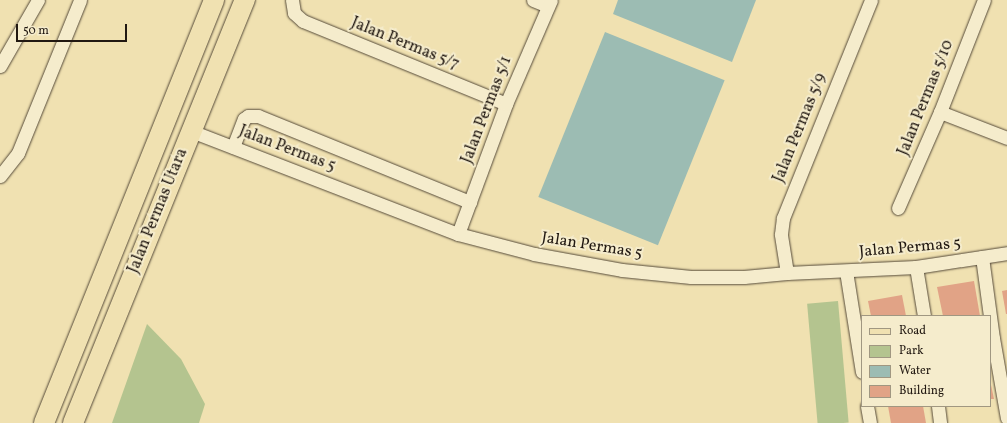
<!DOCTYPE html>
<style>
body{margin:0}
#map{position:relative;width:1007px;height:423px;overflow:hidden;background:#f0e1b1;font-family:Vollkorn,serif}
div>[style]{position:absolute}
.green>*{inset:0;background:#b4c48f;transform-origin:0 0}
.water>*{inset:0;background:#9cbcb3;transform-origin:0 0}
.building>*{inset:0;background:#e1a386}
.roads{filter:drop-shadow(0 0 1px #554a39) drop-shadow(0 0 1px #554a39)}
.street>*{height:13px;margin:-6.5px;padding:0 6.5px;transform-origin:6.5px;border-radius:6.5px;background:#f5eccc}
.primary>*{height:20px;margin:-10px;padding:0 10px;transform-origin:10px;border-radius:10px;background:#f0e1b1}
span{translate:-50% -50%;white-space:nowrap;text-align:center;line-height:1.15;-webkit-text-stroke:4px #f5eccc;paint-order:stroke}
.street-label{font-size:16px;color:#211811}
.legend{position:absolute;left:861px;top:315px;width:130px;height:92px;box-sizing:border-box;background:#f5eccc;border:1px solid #a09781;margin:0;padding:5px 7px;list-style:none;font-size:12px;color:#211811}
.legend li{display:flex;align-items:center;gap:8px;height:20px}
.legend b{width:20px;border:1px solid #a09781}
.scale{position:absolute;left:16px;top:24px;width:111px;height:18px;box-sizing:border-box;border:2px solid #211811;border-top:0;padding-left:5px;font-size:12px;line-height:14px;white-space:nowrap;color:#211811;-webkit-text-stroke:3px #f5eccc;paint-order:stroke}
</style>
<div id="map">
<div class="green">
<i style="left:838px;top:301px;width:122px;height:31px;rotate:85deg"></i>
<i style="clip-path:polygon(147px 324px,181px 359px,205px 404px,199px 423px,112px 423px)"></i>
</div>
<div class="water">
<i style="clip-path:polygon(618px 0,756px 0,732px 62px,613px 14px)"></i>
<i style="left:605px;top:32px;width:129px;height:178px;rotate:22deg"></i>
</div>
<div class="building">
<i style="clip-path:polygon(974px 281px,980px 316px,943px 316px,937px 287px)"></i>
<i style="clip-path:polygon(1007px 290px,1007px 314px,1006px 314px,1002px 291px)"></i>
<i style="clip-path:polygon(902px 295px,906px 316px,871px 316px,868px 301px)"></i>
<i style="clip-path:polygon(990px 380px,994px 399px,990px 399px)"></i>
<i style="clip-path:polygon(888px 406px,923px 406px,926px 423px,891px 423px)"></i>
</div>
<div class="roads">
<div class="street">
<i style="left:292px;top:0;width:13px;rotate:81deg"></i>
<i style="left:294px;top:13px;width:12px;rotate:42deg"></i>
<i style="left:303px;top:21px;width:219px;rotate:22.2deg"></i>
<i style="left:533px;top:0;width:16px;rotate:22deg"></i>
<i style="left:0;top:66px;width:76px;rotate:-60.1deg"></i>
<i style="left:940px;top:112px;width:72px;rotate:21.2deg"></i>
<i style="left:191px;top:131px;width:286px;rotate:21.1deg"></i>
<i style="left:458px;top:234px;width:79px;rotate:14.7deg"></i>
<i style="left:534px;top:254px;width:89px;rotate:10.3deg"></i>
<i style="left:622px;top:270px;width:69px;rotate:5.8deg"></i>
<i style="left:691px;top:277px;width:53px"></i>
<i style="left:744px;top:277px;width:43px;rotate:-5.3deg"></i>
<i style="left:787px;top:273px;width:129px;rotate:-2.7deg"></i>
<i style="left:916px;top:267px;width:92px;rotate:-8.7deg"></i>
<i style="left:233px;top:147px;width:30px;rotate:-69deg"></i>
<i style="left:244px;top:119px;width:5px;rotate:-37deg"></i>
<i style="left:248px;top:116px;width:10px"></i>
<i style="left:258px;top:116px;width:229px;rotate:22.1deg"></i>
<i style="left:0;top:176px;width:29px;rotate:-52deg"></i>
<i style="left:18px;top:153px;width:165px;rotate:-67.9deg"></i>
<i style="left:898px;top:208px;width:105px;rotate:-66.4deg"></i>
<i style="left:940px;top:112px;width:120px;rotate:-68.6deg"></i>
<i style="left:458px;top:234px;width:139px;rotate:-69.7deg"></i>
<i style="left:506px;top:104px;width:113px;rotate:-66.6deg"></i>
<i style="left:982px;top:257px;width:82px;rotate:82.3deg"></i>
<i style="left:993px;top:338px;width:81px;rotate:80.1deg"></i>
<i style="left:916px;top:267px;width:50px;rotate:80.7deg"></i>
<i style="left:846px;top:271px;width:102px;rotate:81deg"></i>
<i style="left:787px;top:273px;width:39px;rotate:-99deg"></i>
<i style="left:781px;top:234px;width:16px;rotate:-83deg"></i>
<i style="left:783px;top:218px;width:235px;rotate:-68deg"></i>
<i style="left:867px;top:406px;width:17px;rotate:80deg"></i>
<i style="left:938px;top:406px;width:17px;rotate:83deg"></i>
</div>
<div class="primary">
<i style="left:44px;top:423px;width:456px;rotate:-68.1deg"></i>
<i style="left:73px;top:423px;width:457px;rotate:-67.9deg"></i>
</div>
</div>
<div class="street-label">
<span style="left:405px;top:44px;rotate:22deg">Jalan Permas 5/7</span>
<span style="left:926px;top:98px;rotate:-68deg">Jalan Permas 5/10</span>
<span style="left:487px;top:110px;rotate:-69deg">Jalan Permas 5/1</span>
<span style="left:800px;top:128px;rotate:-68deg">Jalan Permas 5/9</span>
<span style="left:287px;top:149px;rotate:21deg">Jalan Permas 5</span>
<span style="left:158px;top:211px;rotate:-68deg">Jalan Permas Utara</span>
<span style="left:592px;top:246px;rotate:9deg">Jalan Permas 5</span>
<span style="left:910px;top:248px;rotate:-5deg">Jalan Permas 5</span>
</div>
<ul class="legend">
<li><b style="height:5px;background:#f0e1b1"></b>Road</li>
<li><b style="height:11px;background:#b4c48f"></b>Park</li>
<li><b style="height:11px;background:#9cbcb3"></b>Water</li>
<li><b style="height:11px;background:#e1a386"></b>Building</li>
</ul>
<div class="scale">50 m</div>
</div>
